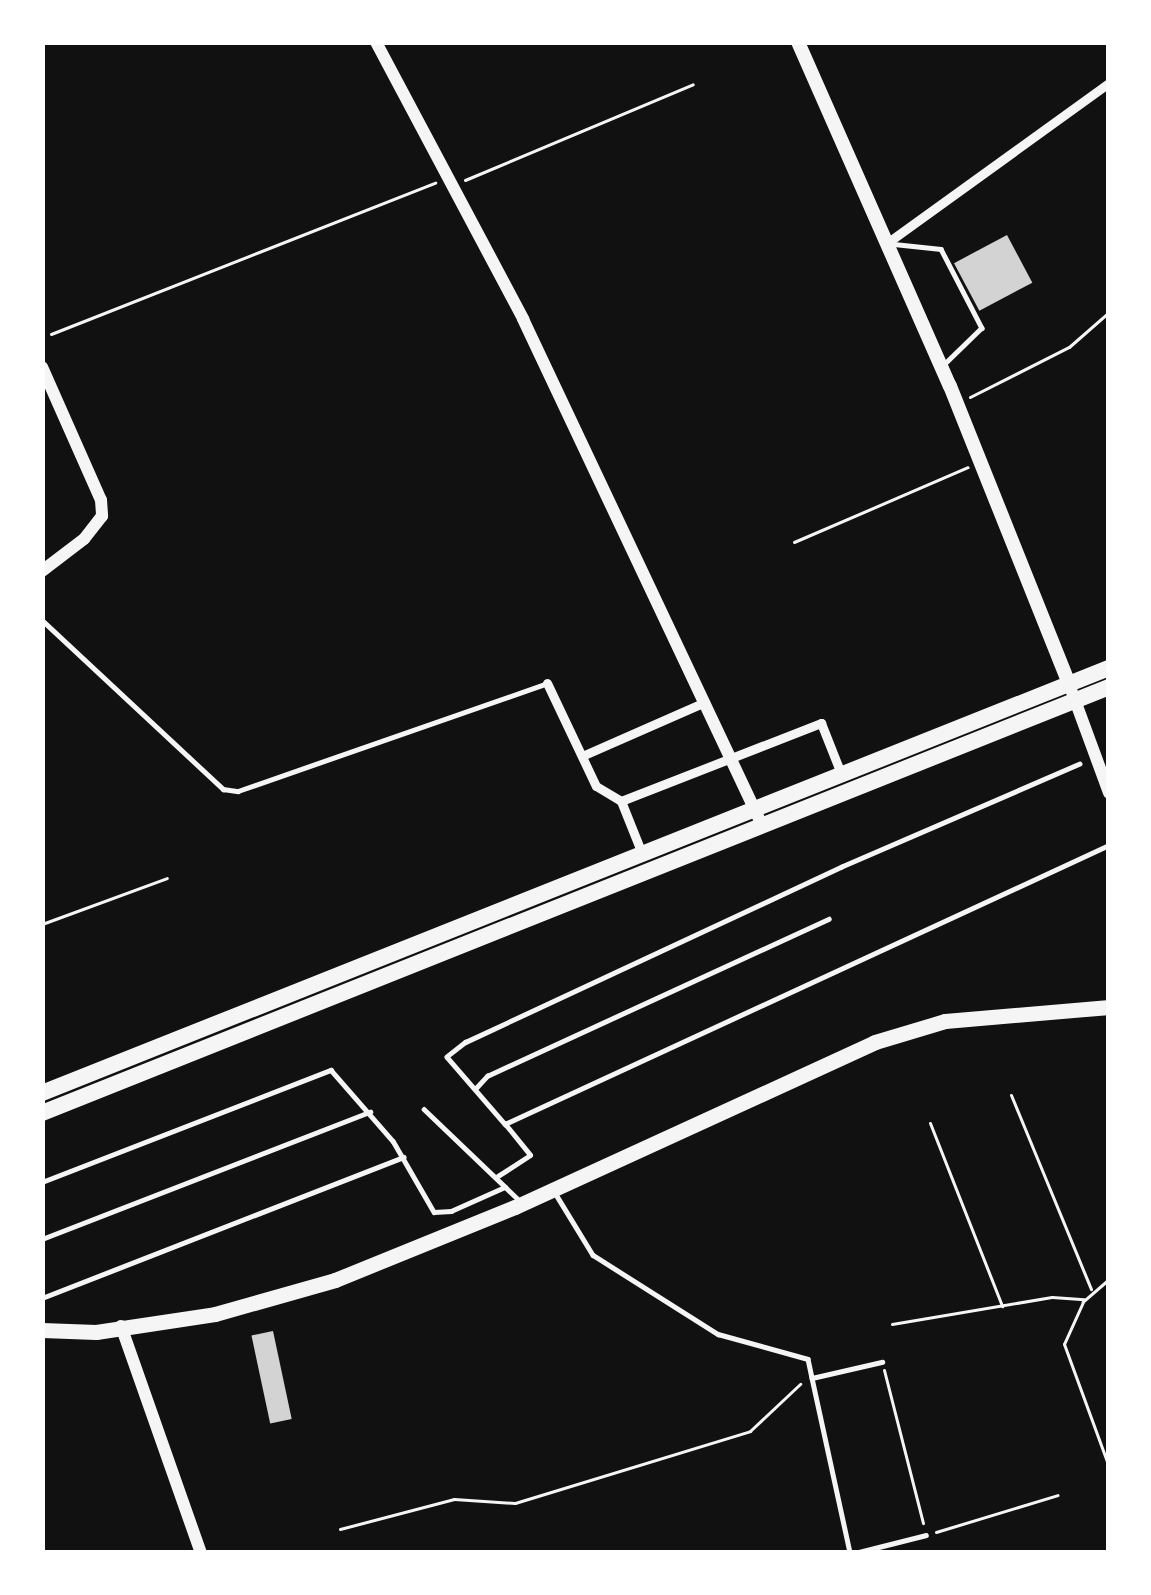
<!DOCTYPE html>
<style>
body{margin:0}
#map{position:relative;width:1151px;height:1595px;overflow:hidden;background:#111;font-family:Georgia,serif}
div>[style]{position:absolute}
.building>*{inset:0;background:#d3d3d3;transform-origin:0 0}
.path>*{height:3px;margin:-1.5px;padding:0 1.5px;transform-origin:1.5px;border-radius:1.5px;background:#f5f5f5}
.service>*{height:4.5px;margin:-2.25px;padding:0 2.25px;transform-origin:2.25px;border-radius:2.25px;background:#f5f5f5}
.minor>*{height:9px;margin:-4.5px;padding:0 4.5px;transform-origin:4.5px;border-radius:4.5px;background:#f5f5f5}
.tertiary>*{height:12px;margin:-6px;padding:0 6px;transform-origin:6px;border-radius:6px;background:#f5f5f5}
.secondary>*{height:14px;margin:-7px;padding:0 7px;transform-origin:7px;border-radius:7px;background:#f5f5f5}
.primary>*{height:15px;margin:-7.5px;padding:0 7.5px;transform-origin:7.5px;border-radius:7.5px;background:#f5f5f5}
.trunk>*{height:16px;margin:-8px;padding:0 8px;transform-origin:8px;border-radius:8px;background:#f5f5f5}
span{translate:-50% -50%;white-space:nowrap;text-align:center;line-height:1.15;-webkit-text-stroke:10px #fff;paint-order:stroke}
.frame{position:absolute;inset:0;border:45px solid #fff;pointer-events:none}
</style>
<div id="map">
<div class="building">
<i style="left:1007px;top:235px;width:54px;height:60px;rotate:62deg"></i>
<i style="left:273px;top:1331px;width:90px;height:22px;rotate:78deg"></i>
</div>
<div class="path">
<i style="left:465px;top:180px;width:247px;rotate:-22.8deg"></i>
<i style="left:51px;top:334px;width:413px;rotate:-21.5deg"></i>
<i style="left:970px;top:397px;width:111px;rotate:-26.8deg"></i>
<i style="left:1069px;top:347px;width:53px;rotate:-41.2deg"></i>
<i style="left:794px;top:542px;width:189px;rotate:-23.3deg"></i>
<i style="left:42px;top:924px;width:133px;rotate:-20.2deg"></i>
<i style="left:1011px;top:1095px;width:210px;rotate:67.6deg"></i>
<i style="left:930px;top:1123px;width:197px;rotate:68.5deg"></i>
<i style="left:1109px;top:1279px;width:35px;rotate:139deg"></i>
<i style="left:1083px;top:1302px;width:46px;rotate:114.3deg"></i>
<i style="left:1064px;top:1344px;width:131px;rotate:69.9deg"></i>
<i style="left:892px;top:1324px;width:162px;rotate:-9.6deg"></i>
<i style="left:1052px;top:1297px;width:32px;rotate:4deg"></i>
<i style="left:884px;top:1370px;width:158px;rotate:75.7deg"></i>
<i style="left:340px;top:1529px;width:118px;rotate:-14.7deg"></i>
<i style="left:454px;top:1499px;width:61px;rotate:3.8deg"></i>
<i style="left:515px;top:1503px;width:246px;rotate:-17deg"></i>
<i style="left:750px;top:1431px;width:69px;rotate:-43.2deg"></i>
<i style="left:936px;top:1532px;width:127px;rotate:-16.9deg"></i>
</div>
<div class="service">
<i style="left:894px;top:244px;width:47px;rotate:6.1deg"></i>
<i style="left:941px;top:249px;width:89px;rotate:62.6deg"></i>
<i style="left:982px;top:328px;width:50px;rotate:135.8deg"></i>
<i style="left:42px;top:620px;width:248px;rotate:43deg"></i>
<i style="left:223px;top:789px;width:15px;rotate:8deg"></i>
<i style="left:238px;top:791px;width:325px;rotate:-19.2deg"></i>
<i style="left:1080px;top:764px;width:259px;rotate:156.6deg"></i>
<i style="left:842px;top:867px;width:415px;rotate:155deg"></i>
<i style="left:466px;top:1042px;width:24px;rotate:142deg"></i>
<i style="left:447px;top:1057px;width:89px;rotate:49.1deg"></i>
<i style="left:505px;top:1124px;width:663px;rotate:-24.79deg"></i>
<i style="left:475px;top:1089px;width:18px;rotate:-47deg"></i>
<i style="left:487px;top:1076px;width:376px;rotate:-24.7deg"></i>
<i style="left:424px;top:1109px;width:130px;rotate:43.8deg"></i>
<i style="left:498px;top:1176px;width:38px;rotate:-33deg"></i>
<i style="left:530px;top:1155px;width:40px;rotate:-129deg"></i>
<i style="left:42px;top:1182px;width:310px;rotate:-21.2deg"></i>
<i style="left:331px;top:1070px;width:94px;rotate:48.9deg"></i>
<i style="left:393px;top:1141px;width:82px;rotate:60deg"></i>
<i style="left:434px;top:1212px;width:17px;rotate:-3deg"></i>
<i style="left:451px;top:1211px;width:59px;rotate:-24deg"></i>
<i style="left:557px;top:1196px;width:69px;rotate:58.6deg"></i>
<i style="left:593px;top:1255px;width:148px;rotate:32.3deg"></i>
<i style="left:718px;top:1334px;width:93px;rotate:15.5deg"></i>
<i style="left:808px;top:1359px;width:19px;rotate:78deg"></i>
<i style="left:812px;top:1378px;width:72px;rotate:-12.9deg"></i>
<i style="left:42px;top:1239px;width:352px;rotate:-21.2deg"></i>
<i style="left:42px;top:1298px;width:388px;rotate:-21.3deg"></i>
<i style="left:812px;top:1378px;width:179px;rotate:77.7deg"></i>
<i style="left:855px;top:1553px;width:73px;rotate:-14.2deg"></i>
</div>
<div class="minor">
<i style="left:887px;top:243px;width:274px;rotate:-35.8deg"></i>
<i style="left:547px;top:683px;width:114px;rotate:64.6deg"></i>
<i style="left:596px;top:786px;width:29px;rotate:31deg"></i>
<i style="left:582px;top:756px;width:134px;rotate:-23.7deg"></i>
<i style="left:643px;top:856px;width:59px;rotate:-111.8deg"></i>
<i style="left:621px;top:801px;width:215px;rotate:-21.3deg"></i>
<i style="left:821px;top:723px;width:57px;rotate:68.4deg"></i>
</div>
<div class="tertiary">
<i style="left:376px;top:42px;width:314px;rotate:62deg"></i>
<i style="left:523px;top:319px;width:560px;rotate:64.72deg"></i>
<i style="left:42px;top:367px;width:145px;rotate:66.1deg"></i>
<i style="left:101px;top:500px;width:16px;rotate:86deg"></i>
<i style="left:102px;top:516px;width:29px;rotate:128deg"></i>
<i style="left:84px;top:539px;width:53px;rotate:142.7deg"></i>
<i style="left:1069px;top:684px;width:116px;rotate:69.8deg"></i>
<i style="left:121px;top:1326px;width:241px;rotate:70.6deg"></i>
</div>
<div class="secondary">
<i style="left:798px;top:42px;width:376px;rotate:66.2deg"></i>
<i style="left:950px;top:386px;width:321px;rotate:68.2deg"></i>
</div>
<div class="primary">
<i style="left:42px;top:1330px;width:54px;rotate:2.1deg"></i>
<i style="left:96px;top:1332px;width:120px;rotate:-8.6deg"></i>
<i style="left:215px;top:1314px;width:125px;rotate:-15.8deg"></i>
<i style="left:335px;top:1280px;width:194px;rotate:-22.1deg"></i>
<i style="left:515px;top:1207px;width:396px;rotate:-24.6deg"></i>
<i style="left:875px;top:1042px;width:73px;rotate:-16.7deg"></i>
<i style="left:945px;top:1021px;width:165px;rotate:-4.9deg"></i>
</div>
<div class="trunk">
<i style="left:42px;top:1093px;width:1149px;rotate:-21.72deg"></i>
<i style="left:42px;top:1113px;width:1149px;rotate:-21.76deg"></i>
</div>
<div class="frame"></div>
</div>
